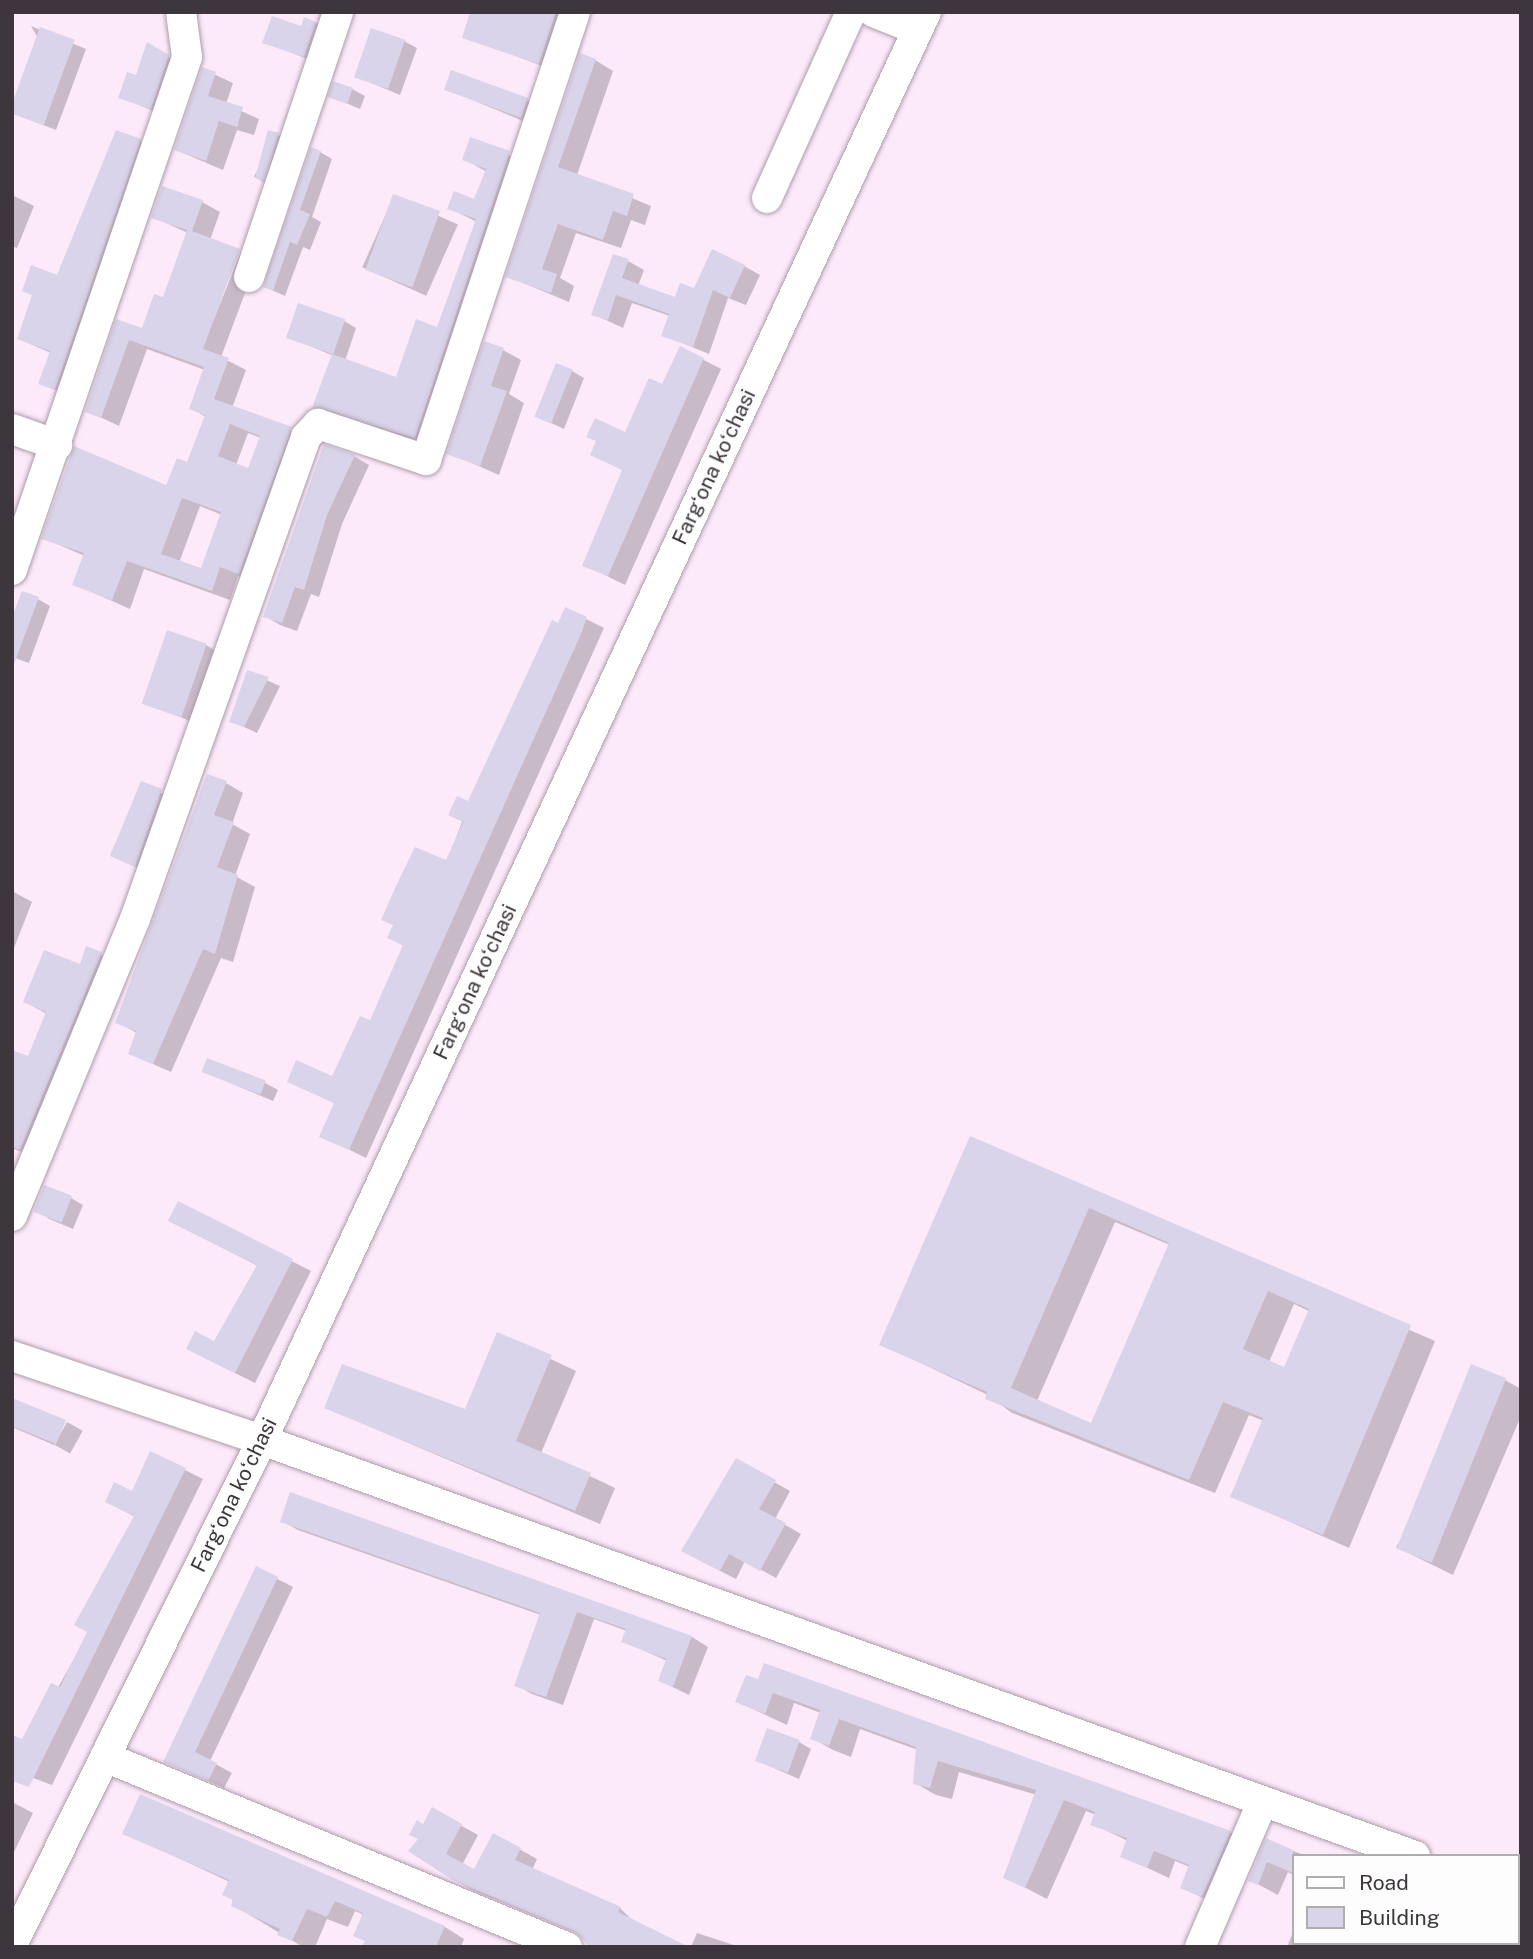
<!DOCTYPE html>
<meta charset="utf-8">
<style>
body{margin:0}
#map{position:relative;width:1533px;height:1959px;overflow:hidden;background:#fce9fa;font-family:"Public Sans",sans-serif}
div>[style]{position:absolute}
.shadow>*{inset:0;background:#0003;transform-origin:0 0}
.building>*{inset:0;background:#d9d4e9;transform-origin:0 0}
.roads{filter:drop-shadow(0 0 2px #ad9cab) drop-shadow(0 0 2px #ad9cab)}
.minor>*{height:30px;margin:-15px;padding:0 15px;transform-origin:15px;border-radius:15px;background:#fff}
span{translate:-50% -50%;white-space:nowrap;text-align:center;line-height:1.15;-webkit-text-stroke:5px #fdfdfd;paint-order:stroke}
.street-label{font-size:21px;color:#3d363d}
.frame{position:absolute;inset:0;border:14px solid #3d363d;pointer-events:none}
.legend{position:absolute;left:1292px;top:1854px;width:228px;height:91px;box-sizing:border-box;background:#fdfdfd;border:2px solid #b0adb0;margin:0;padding:9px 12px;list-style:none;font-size:21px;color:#3d363d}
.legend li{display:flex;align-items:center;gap:14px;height:35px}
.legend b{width:35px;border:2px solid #b0adb0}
</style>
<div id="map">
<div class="shadow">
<i style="clip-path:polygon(516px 12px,578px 12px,556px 71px,464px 37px)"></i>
<i style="clip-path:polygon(316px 23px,328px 30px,317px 63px,265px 42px)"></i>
<i style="clip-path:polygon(31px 26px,86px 49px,56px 130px,12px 113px,38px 38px)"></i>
<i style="clip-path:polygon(404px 41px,417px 48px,400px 95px,355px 76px)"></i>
<i style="clip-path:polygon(148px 45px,187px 68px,170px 118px,120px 97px,137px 77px)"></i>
<i style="clip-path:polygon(595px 60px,613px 71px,577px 175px,651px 206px,645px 225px,631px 220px,621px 248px,576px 233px,560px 278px,574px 286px,569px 302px,507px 276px)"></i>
<i style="clip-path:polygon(203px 69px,233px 83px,226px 104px,259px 119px,254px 135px,237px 130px,223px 170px,176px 150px)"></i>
<i style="clip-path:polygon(352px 89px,365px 96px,360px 109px,330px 96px)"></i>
<i style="clip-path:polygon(446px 89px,527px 100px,546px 111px,540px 128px)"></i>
<i style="left:278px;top:135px;width:14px;height:48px;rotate:30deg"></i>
<i style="clip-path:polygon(471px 139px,527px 163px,433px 447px,332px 417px,334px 356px,288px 337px,344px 321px,356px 328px,345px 361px,397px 379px,438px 329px,477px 222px,449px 208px,475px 201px,487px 172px,464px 159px)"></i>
<i style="clip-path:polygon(140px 141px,155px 150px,71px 397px,40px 383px,51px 353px,19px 339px)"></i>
<i style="clip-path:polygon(320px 152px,332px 159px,312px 217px,321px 222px,310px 250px,303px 247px,285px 296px,265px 287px)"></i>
<i style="clip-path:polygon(12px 195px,34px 206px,17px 248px,12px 246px)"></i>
<i style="left:394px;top:196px;width:70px;height:78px;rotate:24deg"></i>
<i style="clip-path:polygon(evenodd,202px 202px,220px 212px,210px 240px,239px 251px,199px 356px,241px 252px,257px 261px,221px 357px,246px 370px,232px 408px,309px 439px,257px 583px,238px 576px,230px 600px,144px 569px,130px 609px,74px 584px,85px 556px,43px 538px,167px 487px,188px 464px,206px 417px,191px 408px,205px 370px,147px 349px,119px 426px,87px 411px,117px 321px,143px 330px,164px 299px,188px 233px,153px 217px,202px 202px,248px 433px,261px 438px,249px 470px,236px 465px,248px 433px,202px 202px,200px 506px,222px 515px,202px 571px,179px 563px,200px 506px)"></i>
<i style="clip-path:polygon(628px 261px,644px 270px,638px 286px,676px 299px,744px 266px,760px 275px,746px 305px,728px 298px,709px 354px,663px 335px,670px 316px,632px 303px,623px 328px,593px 314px)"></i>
<i style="clip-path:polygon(681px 348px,721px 369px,625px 585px,585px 565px,623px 471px,626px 434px,663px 387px)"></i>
<i style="clip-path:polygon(503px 350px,521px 360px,509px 394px,524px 403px,499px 475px,449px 453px)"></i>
<i style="clip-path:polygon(572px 371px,584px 378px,564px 429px,536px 416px)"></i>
<i style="clip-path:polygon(354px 456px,369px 465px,342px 524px,319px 597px,311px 594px,297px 631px,280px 625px,265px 616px)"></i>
<i style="clip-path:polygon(38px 599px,50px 606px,29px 663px,12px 657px,12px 622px)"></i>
<i style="clip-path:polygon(566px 609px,604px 628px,366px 1158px,322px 1136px,336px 1104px,289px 1081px,333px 1078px,371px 1023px,404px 946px,390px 938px,447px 862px,469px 803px)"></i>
<i style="clip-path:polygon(206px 645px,223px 655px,204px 727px,149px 704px)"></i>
<i style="clip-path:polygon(248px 672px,280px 686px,257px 733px,231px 721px)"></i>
<i style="clip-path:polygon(226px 783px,243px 793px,232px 824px,250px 834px,235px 876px,255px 887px,233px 962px,221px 958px,171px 1072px,130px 1054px,137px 1033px,117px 1022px)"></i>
<i style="left:142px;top:784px;width:35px;height:78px;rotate:24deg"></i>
<i style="clip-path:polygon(12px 891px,32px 902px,14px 948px,12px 947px)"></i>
<i style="clip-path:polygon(87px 948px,120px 964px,39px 1159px,12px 1148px,12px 1052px,29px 1058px,47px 1014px,25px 1002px,81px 966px)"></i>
<i style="clip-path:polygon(204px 1072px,265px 1083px,278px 1090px,273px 1101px)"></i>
<i style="clip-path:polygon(evenodd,971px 1139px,1435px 1341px,1349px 1548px,1232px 1496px,1264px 1421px,1249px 1415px,1215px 1493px,1012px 1413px,988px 1395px,881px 1344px,971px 1139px,1115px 1222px,1170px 1245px,1092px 1425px,1037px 1401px,1115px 1222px,971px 1139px,1294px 1304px,1309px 1311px,1285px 1370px,1269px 1362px,1294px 1304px)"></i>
<i style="clip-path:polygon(71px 1198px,83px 1205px,73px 1229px,47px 1218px)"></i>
<i style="clip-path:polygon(179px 1203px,311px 1271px,255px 1383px,207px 1359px,258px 1266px,170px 1221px)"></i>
<i style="clip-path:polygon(498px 1334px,576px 1371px,541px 1453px,615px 1488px,600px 1524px,326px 1408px,465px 1411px)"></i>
<i style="clip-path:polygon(1505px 1380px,1521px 1389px,1521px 1416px,1453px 1575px,1396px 1547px)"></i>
<i style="clip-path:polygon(12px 1400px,63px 1421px,54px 1445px,12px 1427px)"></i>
<i style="left:67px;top:1422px;width:18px;height:26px;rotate:29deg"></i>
<i style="clip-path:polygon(151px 1453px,203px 1479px,52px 1785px,12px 1770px,89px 1632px,135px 1517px,107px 1502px,132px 1493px)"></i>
<i style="clip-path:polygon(737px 1461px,790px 1491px,775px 1519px,801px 1534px,776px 1578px,745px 1561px,736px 1579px,699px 1560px)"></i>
<i style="clip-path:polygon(291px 1494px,692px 1637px,708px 1647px,689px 1695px,660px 1681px,667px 1661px,623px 1641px,627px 1631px,594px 1619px,563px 1705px,532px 1694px,516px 1685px,541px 1615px,298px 1530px,282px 1521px)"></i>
<i style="clip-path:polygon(256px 1568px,293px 1587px,210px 1761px,232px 1773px,224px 1788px,165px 1761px)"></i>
<i style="clip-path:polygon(747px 1677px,1230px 1832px,1251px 1845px,1224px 1908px,1182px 1888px,1190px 1867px,1175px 1861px,1169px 1878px,1122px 1856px,1128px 1841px,1093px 1824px,1096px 1815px,1086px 1811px,1047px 1899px,1005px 1877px,1037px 1795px,959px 1772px,952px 1799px,936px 1795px,915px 1783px,918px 1750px,860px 1729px,851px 1757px,833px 1750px,812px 1738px,821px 1713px,794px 1703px,787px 1725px,738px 1702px)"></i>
<i style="clip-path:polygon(799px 1742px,811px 1749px,799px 1779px,756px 1760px)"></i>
<i style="clip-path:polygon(140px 1797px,445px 1927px,464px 1939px,461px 1947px,365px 1947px,364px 1915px,355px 1911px,348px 1927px,327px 1919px,315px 1947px,303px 1947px,233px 1905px,230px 1882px,124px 1833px)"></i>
<i style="clip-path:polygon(12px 1802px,33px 1813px,12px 1856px)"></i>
<i style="clip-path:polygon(433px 1810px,478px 1835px,462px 1865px,475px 1871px,494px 1835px,537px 1859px,532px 1870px,620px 1908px,634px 1922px,582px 1935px,472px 1890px,454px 1880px,420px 1839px)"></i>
<i style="clip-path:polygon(1267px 1840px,1306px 1856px,1293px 1856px,1293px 1875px,1288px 1872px,1278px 1895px,1250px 1880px)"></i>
<i style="clip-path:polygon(1293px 1932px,1293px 1943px,1334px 1943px,1287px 1947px)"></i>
<i style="clip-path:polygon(697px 1933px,737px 1946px,738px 1947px,691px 1947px)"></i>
<i style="clip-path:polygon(1454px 1943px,1517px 1942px,1521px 1947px,1463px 1947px)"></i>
</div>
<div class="building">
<i style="clip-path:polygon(470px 12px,556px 12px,539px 64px,462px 38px)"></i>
<i style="clip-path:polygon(272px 16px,301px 26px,304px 17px,316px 22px,304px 57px,262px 43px)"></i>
<i style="left:40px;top:27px;width:37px;height:91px;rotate:20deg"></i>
<i style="left:371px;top:28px;width:36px;height:52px;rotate:19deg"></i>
<i style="clip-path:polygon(147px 42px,169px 55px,151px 109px,118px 98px,127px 72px,136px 75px)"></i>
<i style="clip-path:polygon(580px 53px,596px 59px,558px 167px,634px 194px,627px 216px,613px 211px,603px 240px,558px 224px,542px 269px,557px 274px,551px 293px,505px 277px)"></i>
<i style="clip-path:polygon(202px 67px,216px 72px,208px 96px,243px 107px,237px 127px,219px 121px,206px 161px,174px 150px)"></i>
<i style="left:451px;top:70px;width:82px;height:21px;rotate:20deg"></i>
<i style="left:333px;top:81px;width:21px;height:17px;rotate:19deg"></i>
<i style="clip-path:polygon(116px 130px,141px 139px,55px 390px,38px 384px,50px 351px,17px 339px,32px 295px,22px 291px,31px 265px,57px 275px)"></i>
<i style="left:268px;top:130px;width:11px;height:50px;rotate:15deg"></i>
<i style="clip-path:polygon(470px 137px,510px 151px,415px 438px,312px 408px,332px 354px,396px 377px,416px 319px,437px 327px,476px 219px,447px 209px,454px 191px,474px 199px,486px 169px,462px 160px)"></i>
<i style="clip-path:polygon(311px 147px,321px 151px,300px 210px,310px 214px,297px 245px,290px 242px,273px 291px,263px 287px)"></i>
<i style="clip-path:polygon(evenodd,162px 186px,203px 200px,192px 231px,240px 249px,203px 349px,229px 358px,214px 399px,292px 427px,239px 574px,220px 567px,212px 591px,127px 561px,112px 600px,72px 585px,84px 553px,41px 539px,74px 446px,166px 485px,177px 458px,187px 462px,205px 415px,189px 409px,204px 367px,129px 340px,101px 418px,85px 412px,116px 319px,142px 328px,154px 294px,163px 297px,187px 230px,151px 218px,162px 186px,230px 424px,260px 436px,248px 468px,218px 456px,230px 424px,162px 186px,182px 498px,221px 512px,201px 568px,161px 554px,182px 498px)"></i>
<i style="left:393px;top:194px;width:50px;height:81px;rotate:20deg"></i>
<i style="clip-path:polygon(712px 249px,745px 265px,730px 298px,713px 290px,693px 347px,661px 336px,669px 314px,616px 295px,608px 320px,591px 315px,613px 254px,629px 259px,622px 278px,675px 297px,680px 283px,694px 288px)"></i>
<i style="left:298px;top:303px;width:50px;height:37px;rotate:19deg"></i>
<i style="clip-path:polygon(484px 341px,504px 348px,491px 386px,507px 391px,480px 466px,446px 454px)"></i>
<i style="clip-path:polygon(680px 346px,704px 358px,608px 576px,582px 566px,622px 470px,590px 455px,596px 441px,586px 437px,595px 418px,625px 432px,649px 378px,662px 384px)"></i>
<i style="left:556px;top:363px;width:18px;height:58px;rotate:22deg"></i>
<i style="clip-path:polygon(324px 444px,355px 455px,327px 515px,304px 590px,295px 587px,282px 623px,263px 617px)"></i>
<i style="clip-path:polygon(22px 591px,39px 597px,14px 664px,12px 617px)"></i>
<i style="clip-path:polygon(565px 607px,587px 617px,581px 634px,349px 1150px,319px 1137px,334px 1103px,287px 1082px,296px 1060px,332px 1076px,360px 1016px,370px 1020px,403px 945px,387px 938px,393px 925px,381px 920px,396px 886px,415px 847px,446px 860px,463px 822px,448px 815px,457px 796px,468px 801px,552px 620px,558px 623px)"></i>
<i style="left:167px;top:630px;width:42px;height:78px;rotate:19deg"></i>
<i style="clip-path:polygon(247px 670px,269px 677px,244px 727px,229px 722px)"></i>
<i style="clip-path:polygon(207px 774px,227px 781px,214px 815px,234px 822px,217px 867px,238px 875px,215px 954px,203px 949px,153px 1064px,128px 1054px,136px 1031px,115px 1023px)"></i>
<i style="clip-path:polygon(141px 781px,162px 789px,135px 867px,110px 856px)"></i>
<i style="clip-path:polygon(86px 946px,102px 952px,20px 1150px,12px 1147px,12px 1050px,28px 1056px,46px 1012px,23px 1002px,44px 950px,80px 964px)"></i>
<i style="left:207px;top:1058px;width:63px;height:15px;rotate:21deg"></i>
<i style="clip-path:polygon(evenodd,970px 1136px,1411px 1325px,1323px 1535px,1230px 1497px,1263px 1418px,1223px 1402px,1189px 1480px,985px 1399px,987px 1392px,879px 1345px,970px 1136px,1089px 1208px,1169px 1243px,1091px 1423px,1011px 1388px,1089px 1208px,970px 1136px,1268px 1291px,1309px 1309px,1284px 1367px,1243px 1349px,1268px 1291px)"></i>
<i style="left:44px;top:1185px;width:30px;height:29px;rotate:21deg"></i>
<i style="clip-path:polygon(178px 1201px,293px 1259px,235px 1373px,186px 1349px,195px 1331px,214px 1341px,257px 1265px,168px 1221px)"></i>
<i style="clip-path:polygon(497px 1332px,552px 1355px,516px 1441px,591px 1473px,575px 1511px,324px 1408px,342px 1364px,465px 1409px)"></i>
<i style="left:1471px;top:1364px;width:38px;height:199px;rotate:22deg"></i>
<i style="clip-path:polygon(12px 1398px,66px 1420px,56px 1444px,12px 1426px)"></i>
<i style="clip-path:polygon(150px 1451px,186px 1468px,29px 1787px,12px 1781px,12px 1735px,22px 1739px,51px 1683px,60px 1687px,87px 1632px,74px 1625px,134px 1516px,105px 1502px,114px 1482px,132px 1491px)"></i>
<i style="clip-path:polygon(736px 1458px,776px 1480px,759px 1509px,786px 1523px,760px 1571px,729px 1554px,720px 1571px,681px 1551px)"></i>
<i style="clip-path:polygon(290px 1492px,692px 1636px,673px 1687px,658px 1681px,666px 1659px,621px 1642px,626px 1629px,577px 1612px,546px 1697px,514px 1686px,540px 1613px,280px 1522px)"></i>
<i style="clip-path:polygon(256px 1566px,278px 1577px,195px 1752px,217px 1763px,208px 1781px,163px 1762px)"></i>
<i style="clip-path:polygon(764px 1663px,1231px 1831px,1202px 1897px,1180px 1888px,1189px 1865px,1154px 1851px,1147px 1868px,1120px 1857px,1127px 1838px,1090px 1825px,1095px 1812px,1064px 1800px,1025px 1888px,1003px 1878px,1036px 1790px,938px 1761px,930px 1788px,913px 1784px,916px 1747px,839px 1719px,829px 1746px,810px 1739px,820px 1710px,773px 1693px,765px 1714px,735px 1702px,746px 1675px,758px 1679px)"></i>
<i style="left:767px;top:1728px;width:35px;height:35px;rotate:20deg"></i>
<i style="clip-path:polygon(140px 1794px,445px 1926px,436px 1947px,362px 1947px,365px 1941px,353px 1936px,363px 1913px,335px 1901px,327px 1917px,307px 1909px,292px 1941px,277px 1935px,280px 1929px,231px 1906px,233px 1900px,222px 1895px,229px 1880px,122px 1834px)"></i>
<i style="clip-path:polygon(432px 1807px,462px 1824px,446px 1854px,474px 1869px,493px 1833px,521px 1848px,515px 1860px,621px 1907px,618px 1912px,689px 1947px,590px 1947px,574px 1931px,454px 1881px,408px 1851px,418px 1839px,409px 1835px,417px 1820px,423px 1824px)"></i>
<i style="clip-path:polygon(1266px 1838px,1293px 1850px,1293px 1873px,1267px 1862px,1258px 1885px,1248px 1881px)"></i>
</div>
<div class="roads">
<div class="minor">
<i style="left:873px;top:12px;width:48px;rotate:21.8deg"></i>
<i style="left:767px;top:198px;width:204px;rotate:-65.7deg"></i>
<i style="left:249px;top:277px;width:280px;rotate:-71.4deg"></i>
<i style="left:12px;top:429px;width:48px;rotate:19.6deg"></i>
<i style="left:12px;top:570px;width:542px;rotate:-71.16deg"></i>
<i style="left:187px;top:57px;width:45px;rotate:-97.6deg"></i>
<i style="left:12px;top:1216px;width:321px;rotate:-67.5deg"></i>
<i style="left:135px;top:919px;width:511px;rotate:-70.47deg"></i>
<i style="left:306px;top:437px;width:18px;rotate:-47deg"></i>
<i style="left:318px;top:424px;width:114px;rotate:18.4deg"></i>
<i style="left:426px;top:460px;width:472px;rotate:-71.6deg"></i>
<i style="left:12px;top:1356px;width:264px;rotate:18.6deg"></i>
<i style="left:262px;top:1440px;width:1226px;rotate:19.84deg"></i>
<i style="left:105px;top:1757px;width:500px;rotate:22.4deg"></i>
<i style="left:1517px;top:1891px;width:4px;rotate:14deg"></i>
<i style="left:12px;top:1945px;width:563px;rotate:-63.66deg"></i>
<i style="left:262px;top:1440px;width:1575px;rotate:-65.06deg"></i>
<i style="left:1200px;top:1947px;width:157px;rotate:-66.7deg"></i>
</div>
</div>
<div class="street-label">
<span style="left:714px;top:467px;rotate:-65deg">Fargʻona koʻchasi</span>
<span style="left:475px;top:982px;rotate:-65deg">Fargʻona koʻchasi</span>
<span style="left:234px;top:1495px;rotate:-64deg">Fargʻona koʻchasi</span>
</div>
<div class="frame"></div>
<ul class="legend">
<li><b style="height:9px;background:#fff"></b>Road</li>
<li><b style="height:19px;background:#d9d4e9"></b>Building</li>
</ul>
</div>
